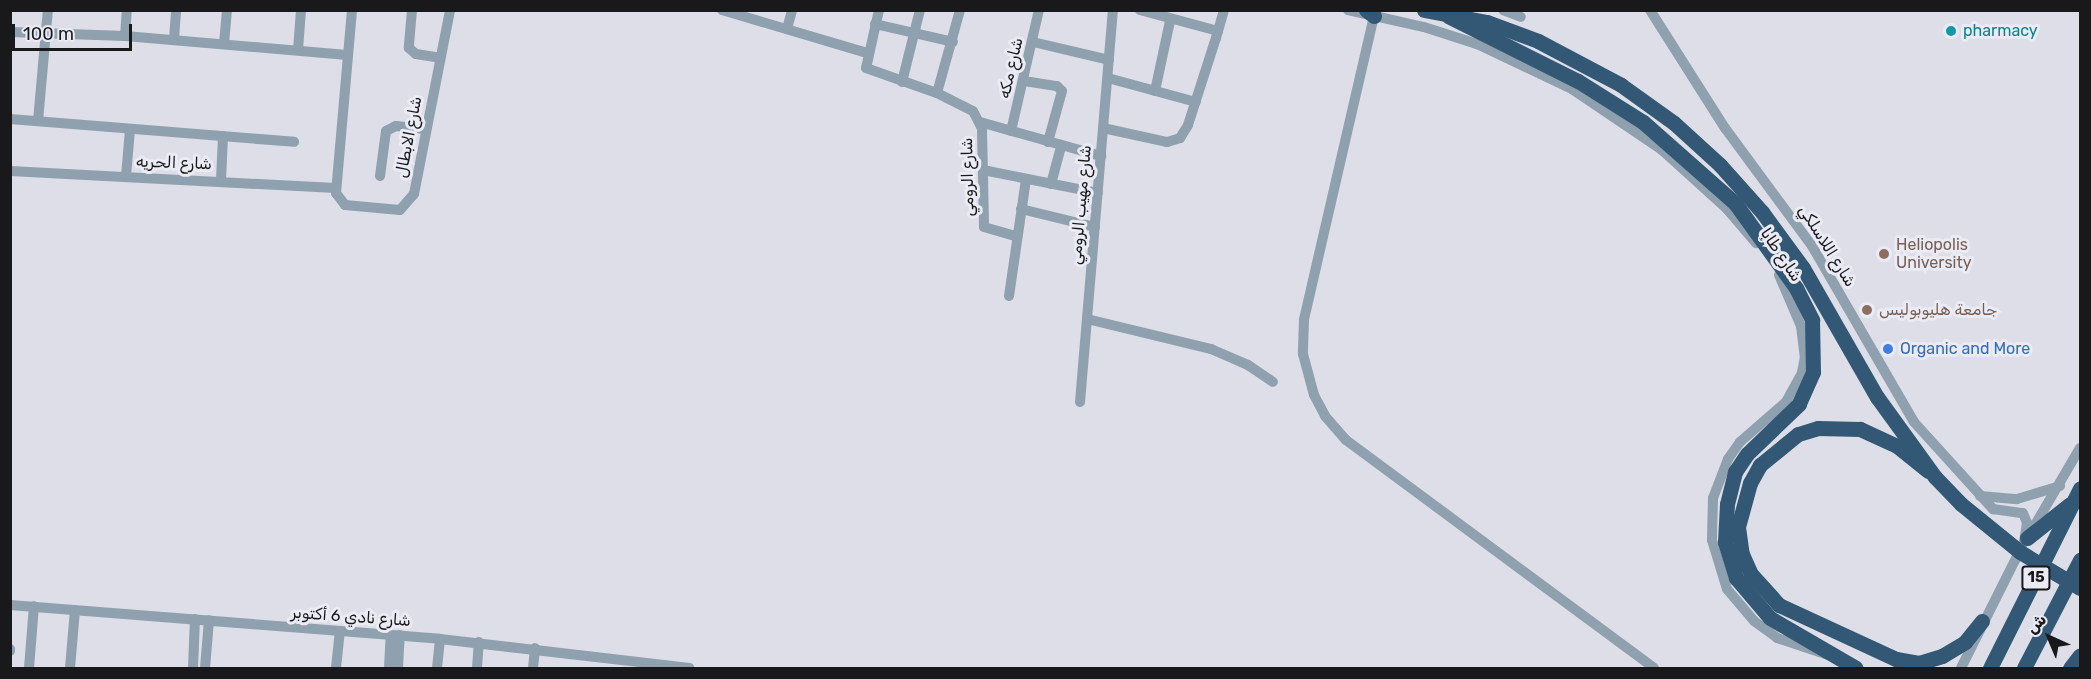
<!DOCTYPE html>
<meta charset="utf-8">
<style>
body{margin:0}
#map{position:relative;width:2091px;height:679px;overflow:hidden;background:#dddee7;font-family:Rubik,"Noto Sans Arabic",sans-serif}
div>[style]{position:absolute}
.minor>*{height:10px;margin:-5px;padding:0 5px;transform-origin:5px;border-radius:5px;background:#8fa0ae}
.highway>*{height:15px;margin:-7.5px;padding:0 7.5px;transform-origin:7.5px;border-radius:7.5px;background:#335875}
.highway-bridge>*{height:15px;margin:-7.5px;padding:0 7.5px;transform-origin:7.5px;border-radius:7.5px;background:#335875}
.dots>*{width:16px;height:16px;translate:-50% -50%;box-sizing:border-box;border:3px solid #eaebf4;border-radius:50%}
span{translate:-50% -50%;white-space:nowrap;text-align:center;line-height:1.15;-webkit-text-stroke:6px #eaebf4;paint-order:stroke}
.shield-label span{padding:2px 4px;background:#eaebf4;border:2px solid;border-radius:4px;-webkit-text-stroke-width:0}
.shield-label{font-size:15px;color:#19191c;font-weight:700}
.culture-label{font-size:16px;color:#0d838f}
.left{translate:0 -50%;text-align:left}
.street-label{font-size:16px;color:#19191c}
.education-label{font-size:16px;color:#785e54}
.shop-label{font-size:16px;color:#366cbe}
.frame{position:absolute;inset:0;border:12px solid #19191c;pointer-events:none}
.north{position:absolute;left:2019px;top:607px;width:60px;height:60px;-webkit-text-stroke:4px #eaebf4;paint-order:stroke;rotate:316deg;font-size:16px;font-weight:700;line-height:24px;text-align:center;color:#19191c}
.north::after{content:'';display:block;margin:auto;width:21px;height:27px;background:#19191c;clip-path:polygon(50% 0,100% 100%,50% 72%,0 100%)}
.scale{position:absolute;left:12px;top:24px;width:120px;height:27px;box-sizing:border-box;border:3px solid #19191c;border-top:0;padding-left:8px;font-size:18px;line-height:21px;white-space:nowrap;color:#19191c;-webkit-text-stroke:4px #eaebf4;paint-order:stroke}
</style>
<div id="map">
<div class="minor">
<i style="left:352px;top:10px;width:184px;rotate:95deg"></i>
<i style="left:336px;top:193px;width:15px;rotate:53deg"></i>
<i style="left:345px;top:205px;width:55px;rotate:5.2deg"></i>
<i style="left:400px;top:210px;width:21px;rotate:-49deg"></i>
<i style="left:414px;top:194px;width:187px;rotate:-78.9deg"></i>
<i style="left:412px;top:10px;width:38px;rotate:95deg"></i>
<i style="left:409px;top:48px;width:9px;rotate:41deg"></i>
<i style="left:416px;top:54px;width:24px;rotate:9deg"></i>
<i style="left:722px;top:10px;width:151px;rotate:16.5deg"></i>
<i style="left:879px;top:10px;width:59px;rotate:102.6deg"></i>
<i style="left:866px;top:68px;width:75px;rotate:19.4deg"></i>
<i style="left:937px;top:93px;width:40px;rotate:26.6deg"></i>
<i style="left:973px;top:111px;width:20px;rotate:63deg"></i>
<i style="left:982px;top:129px;width:98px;rotate:88.8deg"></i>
<i style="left:984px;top:227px;width:32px;rotate:16deg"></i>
<i style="left:1348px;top:10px;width:78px;rotate:12.6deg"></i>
<i style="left:1424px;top:27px;width:56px;rotate:17.8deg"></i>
<i style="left:1477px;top:44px;width:105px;rotate:25.3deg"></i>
<i style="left:1572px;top:89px;width:109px;rotate:34.1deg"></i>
<i style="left:1662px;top:150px;width:88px;rotate:42.2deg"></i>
<i style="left:1727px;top:209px;width:45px;rotate:49.5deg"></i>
<i style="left:1503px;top:10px;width:19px;rotate:21deg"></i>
<i style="left:1650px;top:10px;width:140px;rotate:57.6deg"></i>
<i style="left:1725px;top:128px;width:147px;rotate:53.6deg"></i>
<i style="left:1812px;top:246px;width:203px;rotate:59.9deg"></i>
<i style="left:1914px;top:422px;width:118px;rotate:47.8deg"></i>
<i style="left:1993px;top:509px;width:30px;rotate:8deg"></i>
<i style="left:2023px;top:513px;width:11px;rotate:68deg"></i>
<i style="left:2027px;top:523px;width:19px;rotate:99deg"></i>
<i style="left:1374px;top:16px;width:312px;rotate:103deg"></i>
<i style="left:1304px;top:320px;width:34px;rotate:92deg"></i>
<i style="left:1303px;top:354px;width:42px;rotate:75deg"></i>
<i style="left:1314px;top:395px;width:24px;rotate:62deg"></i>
<i style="left:1325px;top:416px;width:32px;rotate:49deg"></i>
<i style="left:1346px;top:440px;width:383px;rotate:36.5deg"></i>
<i style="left:875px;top:24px;width:80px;rotate:13deg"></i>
<i style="left:787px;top:29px;width:20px;rotate:-75deg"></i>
<i style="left:1218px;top:31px;width:22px;rotate:-74deg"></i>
<i style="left:10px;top:32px;width:115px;rotate:2deg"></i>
<i style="left:125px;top:36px;width:223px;rotate:4.9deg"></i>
<i style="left:125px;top:36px;width:26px;rotate:-86deg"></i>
<i style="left:174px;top:40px;width:30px;rotate:-86deg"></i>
<i style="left:1033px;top:42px;width:78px;rotate:13.3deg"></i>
<i style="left:224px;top:44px;width:34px;rotate:-85deg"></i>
<i style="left:298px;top:50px;width:40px;rotate:-85.7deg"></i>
<i style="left:1108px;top:78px;width:91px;rotate:15.3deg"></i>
<i style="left:1024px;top:81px;width:33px;rotate:9deg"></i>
<i style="left:1057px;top:86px;width:7px;rotate:45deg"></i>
<i style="left:1062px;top:91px;width:53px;rotate:105.4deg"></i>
<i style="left:902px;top:82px;width:74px;rotate:-76deg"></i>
<i style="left:1155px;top:91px;width:72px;rotate:-77.9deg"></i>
<i style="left:937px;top:93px;width:86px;rotate:-74.5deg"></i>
<i style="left:10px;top:119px;width:285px;rotate:4.6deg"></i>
<i style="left:38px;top:121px;width:111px;rotate:-84.9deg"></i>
<i style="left:980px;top:122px;width:126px;rotate:15.7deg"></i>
<i style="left:1103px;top:128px;width:66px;rotate:12.3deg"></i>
<i style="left:1167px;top:142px;width:14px;rotate:-17deg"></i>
<i style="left:1180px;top:138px;width:15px;rotate:-58deg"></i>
<i style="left:1188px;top:125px;width:91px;rotate:-72.2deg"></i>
<i style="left:1216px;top:38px;width:7px;rotate:-74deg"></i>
<i style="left:1218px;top:31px;width:81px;rotate:-164.9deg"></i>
<i style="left:1011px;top:131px;width:124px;rotate:-77deg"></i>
<i style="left:983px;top:170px;width:117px;rotate:11.3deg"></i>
<i style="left:10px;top:171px;width:326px;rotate:3deg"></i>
<i style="left:126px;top:176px;width:47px;rotate:-85.1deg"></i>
<i style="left:380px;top:176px;width:45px;rotate:-82.4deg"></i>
<i style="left:386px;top:131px;width:11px;rotate:-27deg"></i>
<i style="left:396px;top:126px;width:29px;rotate:6deg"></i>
<i style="left:221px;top:180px;width:44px;rotate:-87.4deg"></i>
<i style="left:1051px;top:184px;width:38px;rotate:-75deg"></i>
<i style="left:1021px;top:209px;width:76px;rotate:13.7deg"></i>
<i style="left:1779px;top:275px;width:56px;rotate:66.7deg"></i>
<i style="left:1801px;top:326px;width:31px;rotate:83deg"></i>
<i style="left:1805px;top:357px;width:16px;rotate:101deg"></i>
<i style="left:1802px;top:373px;width:33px;rotate:119deg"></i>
<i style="left:1786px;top:402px;width:61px;rotate:139deg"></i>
<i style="left:1740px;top:442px;width:21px;rotate:125deg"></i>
<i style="left:1728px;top:459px;width:42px;rotate:111deg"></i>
<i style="left:1713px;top:498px;width:42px;rotate:91.4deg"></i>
<i style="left:1712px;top:540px;width:51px;rotate:73deg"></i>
<i style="left:1727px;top:589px;width:42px;rotate:49.8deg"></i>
<i style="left:1754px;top:621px;width:29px;rotate:36deg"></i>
<i style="left:1777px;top:638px;width:54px;rotate:18.4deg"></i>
<i style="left:1009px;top:296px;width:117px;rotate:-81.7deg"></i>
<i style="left:1087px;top:319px;width:128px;rotate:13.6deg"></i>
<i style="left:1211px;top:349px;width:40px;rotate:23.4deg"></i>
<i style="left:1248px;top:365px;width:30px;rotate:34deg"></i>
<i style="left:1080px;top:402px;width:393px;rotate:-85.2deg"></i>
<i style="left:1980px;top:496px;width:37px;rotate:5deg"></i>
<i style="left:2017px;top:499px;width:45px;rotate:-16.8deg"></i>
<i style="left:2032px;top:530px;width:95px;rotate:-59.7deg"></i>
<i style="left:10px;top:605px;width:431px;rotate:4.5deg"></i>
<i style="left:440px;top:639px;width:251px;rotate:6.6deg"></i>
<i style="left:10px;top:649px;width:2px;rotate:90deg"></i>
<i style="left:29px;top:668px;width:62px;rotate:-85.4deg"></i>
<i style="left:70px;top:668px;width:58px;rotate:-85.1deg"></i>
<i style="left:193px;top:668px;width:49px;rotate:-87.7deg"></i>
<i style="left:205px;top:668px;width:48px;rotate:-85.2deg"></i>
<i style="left:336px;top:668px;width:37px;rotate:-84deg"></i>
<i style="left:389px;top:668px;width:33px;rotate:-87deg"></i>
<i style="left:398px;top:668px;width:33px;rotate:-87deg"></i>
<i style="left:437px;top:668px;width:29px;rotate:-84deg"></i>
<i style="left:477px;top:668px;width:26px;rotate:-86deg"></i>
<i style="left:533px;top:668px;width:20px;rotate:-84deg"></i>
<i style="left:1961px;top:668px;width:136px;rotate:-63.4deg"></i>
</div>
<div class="highway">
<i style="left:1366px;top:10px;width:10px;rotate:37deg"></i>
<i style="left:1424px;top:10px;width:64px;rotate:10.8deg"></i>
<i style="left:1487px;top:22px;width:54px;rotate:20.4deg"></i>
<i style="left:1538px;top:41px;width:94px;rotate:27.9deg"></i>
<i style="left:1621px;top:85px;width:65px;rotate:35.6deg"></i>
<i style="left:1674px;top:123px;width:62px;rotate:42.4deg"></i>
<i style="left:1720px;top:165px;width:63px;rotate:48.2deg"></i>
<i style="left:1762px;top:212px;width:69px;rotate:53.8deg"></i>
<i style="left:1448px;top:16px;width:145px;rotate:26.6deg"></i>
<i style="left:1578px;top:81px;width:77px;rotate:32.2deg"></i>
<i style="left:1643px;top:122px;width:123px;rotate:41.4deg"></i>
<i style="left:1735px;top:203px;width:105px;rotate:54.3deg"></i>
<i style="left:1796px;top:288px;width:36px;rotate:63deg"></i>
<i style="left:1812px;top:320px;width:52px;rotate:88.9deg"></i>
<i style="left:1813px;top:372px;width:35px;rotate:114deg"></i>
<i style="left:1799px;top:404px;width:72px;rotate:136.1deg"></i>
<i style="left:1747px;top:454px;width:22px;rotate:124deg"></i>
<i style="left:1735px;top:472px;width:33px;rotate:104deg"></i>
<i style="left:1727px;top:504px;width:38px;rotate:93deg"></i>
<i style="left:1725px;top:542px;width:38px;rotate:73deg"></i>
<i style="left:1736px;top:578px;width:52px;rotate:49.6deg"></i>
<i style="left:1770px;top:618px;width:99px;rotate:30.2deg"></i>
<i style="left:1928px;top:471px;width:40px;rotate:-141deg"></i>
<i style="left:1897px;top:446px;width:41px;rotate:-155.3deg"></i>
<i style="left:1860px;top:429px;width:42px;rotate:-178.6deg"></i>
<i style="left:1818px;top:428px;width:21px;rotate:163deg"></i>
<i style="left:1798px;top:434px;width:49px;rotate:140.8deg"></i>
<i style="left:1760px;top:465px;width:21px;rotate:119deg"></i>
<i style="left:1750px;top:483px;width:46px;rotate:105.3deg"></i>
<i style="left:1738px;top:527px;width:27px;rotate:82deg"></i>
<i style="left:1742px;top:554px;width:22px;rotate:66deg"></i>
<i style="left:1751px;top:574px;width:42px;rotate:47.9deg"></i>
<i style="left:1779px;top:605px;width:129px;rotate:24.8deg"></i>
<i style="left:1896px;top:659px;width:23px;rotate:10deg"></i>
<i style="left:1919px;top:663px;width:24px;rotate:-17deg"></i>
<i style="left:1942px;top:656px;width:27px;rotate:-31deg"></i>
<i style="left:1965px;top:642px;width:27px;rotate:-51deg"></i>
<i style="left:2027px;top:538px;width:55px;rotate:-38.3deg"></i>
<i style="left:1990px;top:668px;width:201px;rotate:-63.4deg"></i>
<i style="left:2024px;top:668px;width:122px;rotate:-62.6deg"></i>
<i style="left:2070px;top:668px;width:16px;rotate:-52deg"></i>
</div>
<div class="highway-bridge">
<i style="left:1803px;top:268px;width:149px;rotate:60.2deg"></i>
<i style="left:1877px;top:397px;width:99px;rotate:54.1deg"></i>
<i style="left:1935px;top:477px;width:37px;rotate:46deg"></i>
<i style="left:1961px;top:504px;width:76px;rotate:39.1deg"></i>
<i style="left:2020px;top:552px;width:70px;rotate:31deg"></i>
</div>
<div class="dots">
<i style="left:1951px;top:31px;background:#0f9aa8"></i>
<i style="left:1884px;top:254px;background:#8d6e63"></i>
<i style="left:1867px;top:310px;background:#8d6e63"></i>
<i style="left:1888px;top:349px;background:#3f7fe0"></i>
</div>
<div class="shield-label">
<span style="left:2036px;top:578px">15</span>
</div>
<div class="culture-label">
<span class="left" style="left:1963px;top:31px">pharmacy</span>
</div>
<div class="street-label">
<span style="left:1011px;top:68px;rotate:-77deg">شارع مكه</span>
<span style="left:409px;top:137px;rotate:-79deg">شارع الابطال</span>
<span style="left:174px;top:163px;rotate:2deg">شارع الحريه</span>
<span style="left:968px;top:177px;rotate:-91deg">شارع الرومي</span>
<span style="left:1081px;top:205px;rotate:-85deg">شارع مهيب الرومي</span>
<span style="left:1827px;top:246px;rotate:58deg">شارع اللاسلكي</span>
<span style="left:1781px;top:255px;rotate:56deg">شارع طابا</span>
<span style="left:351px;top:617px;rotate:4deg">شارع نادي 6 أكتوبر</span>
</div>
<div class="education-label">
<span class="left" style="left:1896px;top:254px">Heliopolis<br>University</span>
<span class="left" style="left:1879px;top:310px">جامعة هليوبوليس</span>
</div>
<div class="shop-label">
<span class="left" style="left:1900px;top:349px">Organic and More</span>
</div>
<div class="frame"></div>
<div class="north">ش</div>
<div class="scale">100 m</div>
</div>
